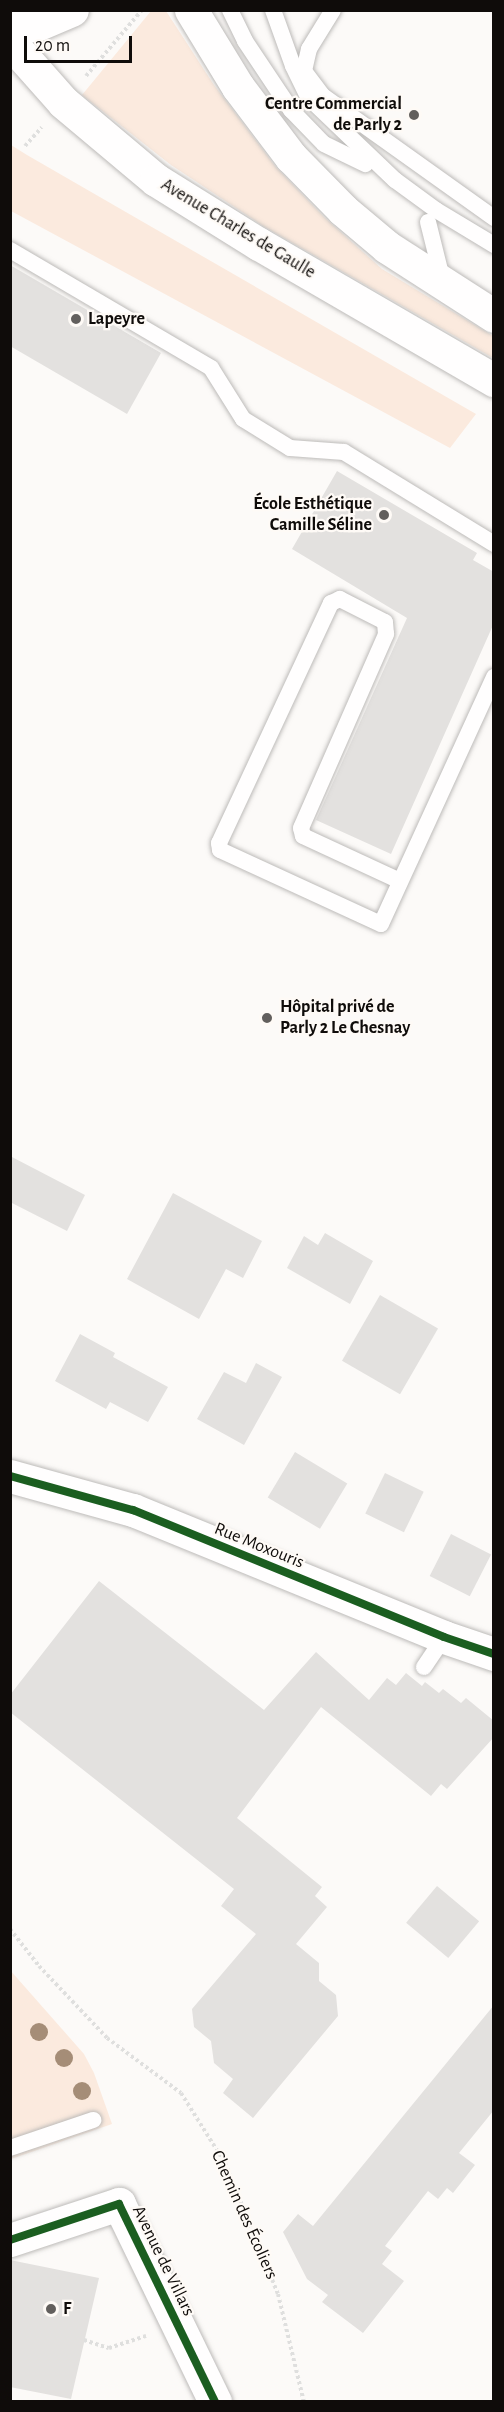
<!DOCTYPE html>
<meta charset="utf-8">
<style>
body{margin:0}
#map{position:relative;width:504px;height:2412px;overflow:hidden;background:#fcfaf8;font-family:"Alegreya Sans",sans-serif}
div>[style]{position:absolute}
.green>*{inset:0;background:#fbeade}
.building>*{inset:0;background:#e3e1df;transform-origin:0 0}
.path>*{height:4px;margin-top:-2px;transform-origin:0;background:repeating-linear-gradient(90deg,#dfdfde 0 3px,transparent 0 6px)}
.roads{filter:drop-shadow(0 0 2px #bdbbb9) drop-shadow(0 0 2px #bdbbb9)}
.service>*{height:16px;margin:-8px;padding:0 8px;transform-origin:8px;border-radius:8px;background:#fffefe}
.minor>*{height:33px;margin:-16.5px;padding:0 16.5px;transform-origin:16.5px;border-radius:16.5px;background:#fffefe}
.tertiary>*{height:33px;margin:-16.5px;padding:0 16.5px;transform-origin:16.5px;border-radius:16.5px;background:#fffefe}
.secondary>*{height:33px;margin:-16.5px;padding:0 16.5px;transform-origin:16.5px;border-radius:16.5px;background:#fffefe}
.cycleway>*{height:8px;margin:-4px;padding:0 4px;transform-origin:4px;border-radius:4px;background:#1b5e20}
.trees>*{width:18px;height:18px;margin:-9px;border-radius:50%;background:#a58d77}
.dots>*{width:16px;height:16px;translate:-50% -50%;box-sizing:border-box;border:3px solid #fefaf6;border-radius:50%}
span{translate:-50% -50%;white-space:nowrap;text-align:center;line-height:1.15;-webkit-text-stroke:4.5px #fefaf6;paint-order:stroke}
.poi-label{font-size:18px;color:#0f0c0a;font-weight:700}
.right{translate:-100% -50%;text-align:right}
.left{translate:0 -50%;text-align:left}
.street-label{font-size:18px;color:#0f0c0a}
.frame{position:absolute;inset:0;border:12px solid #0f0c0a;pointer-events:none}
.scale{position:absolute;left:24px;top:36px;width:108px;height:27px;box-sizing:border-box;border:3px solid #0f0c0a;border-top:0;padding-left:8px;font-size:18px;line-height:21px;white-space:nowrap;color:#0f0c0a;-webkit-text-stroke:4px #fefaf6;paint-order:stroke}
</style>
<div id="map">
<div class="green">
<i style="clip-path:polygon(151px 11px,166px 11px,214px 85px,275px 166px,324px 217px,382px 269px,493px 336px,493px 358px,263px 226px,171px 165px,82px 95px)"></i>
<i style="clip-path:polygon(11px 145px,27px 155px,476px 414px,450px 448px,11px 211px)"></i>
<i style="clip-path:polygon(10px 1970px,84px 2054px,94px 2073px,112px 2124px,11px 2159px)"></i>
</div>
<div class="building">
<i style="clip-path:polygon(10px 265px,161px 353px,127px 414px,10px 346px)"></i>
<i style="clip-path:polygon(337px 471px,477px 553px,473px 560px,494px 572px,494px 623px,391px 854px,316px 820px,407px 618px,292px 549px)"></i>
<i style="clip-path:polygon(10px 1156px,85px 1195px,67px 1231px,10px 1202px)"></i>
<i style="clip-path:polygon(173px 1193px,262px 1241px,243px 1278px,226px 1269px,199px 1319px,127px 1279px)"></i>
<i style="clip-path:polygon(325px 1233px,373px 1261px,350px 1304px,287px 1268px,304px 1236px,318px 1245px)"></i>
<i style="left:380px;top:1295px;width:67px;height:76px;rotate:30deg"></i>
<i style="clip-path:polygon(80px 1334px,115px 1353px,113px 1357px,168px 1387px,148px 1422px,110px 1402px,106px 1409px,55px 1381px)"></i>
<i style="clip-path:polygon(256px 1363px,282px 1377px,244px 1445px,197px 1419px,224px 1372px,246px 1383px)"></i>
<i style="left:295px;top:1452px;width:61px;height:53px;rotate:31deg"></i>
<i style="left:385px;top:1473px;width:43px;height:45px;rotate:26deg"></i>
<i style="left:451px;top:1534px;width:45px;height:47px;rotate:27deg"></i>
<i style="clip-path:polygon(99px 1581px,264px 1710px,316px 1652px,369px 1700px,387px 1678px,396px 1685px,406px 1673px,422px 1686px,425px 1682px,439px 1693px,443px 1689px,461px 1703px,466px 1698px,494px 1721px,494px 1737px,447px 1789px,441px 1784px,431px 1796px,321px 1707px,237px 1818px,322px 1887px,315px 1896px,327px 1907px,296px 1944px,319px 1963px,319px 1981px,336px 1995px,338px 2016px,253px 2118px,223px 2093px,233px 2079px,214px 2063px,211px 2041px,194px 2027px,192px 2009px,256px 1934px,221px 1906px,234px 1889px,10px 1712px,10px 1695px)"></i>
<i style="left:437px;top:1886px;width:55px;height:48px;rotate:40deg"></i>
<i style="clip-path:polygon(494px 2005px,494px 2110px,459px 2153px,475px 2165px,453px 2193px,447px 2188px,438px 2199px,428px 2191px,385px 2246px,392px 2251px,382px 2264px,404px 2281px,363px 2333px,322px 2302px,328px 2295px,307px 2279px,283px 2232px,298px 2214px,313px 2226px)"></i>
<i style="clip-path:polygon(10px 2260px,99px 2278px,71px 2399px,10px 2387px)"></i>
</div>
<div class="path">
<i style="left:86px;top:76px;width:87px;rotate:-49.7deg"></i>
<i style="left:25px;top:146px;width:25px;rotate:-48deg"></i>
<i style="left:10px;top:1929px;width:47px;rotate:51.9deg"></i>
<i style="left:39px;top:1966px;width:99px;rotate:46.6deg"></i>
<i style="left:107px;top:2038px;width:92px;rotate:36.6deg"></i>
<i style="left:181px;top:2093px;width:83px;rotate:57.8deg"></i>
<i style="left:225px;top:2163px;width:141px;rotate:68deg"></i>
<i style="left:278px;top:2294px;width:111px;rotate:76.5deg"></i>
<i style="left:84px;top:2340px;width:26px;rotate:18deg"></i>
<i style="left:109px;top:2348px;width:39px;rotate:-18deg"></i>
</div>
<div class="roads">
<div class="service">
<i style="left:230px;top:10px;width:34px;rotate:64deg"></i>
<i style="left:245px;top:41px;width:83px;rotate:56.3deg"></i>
<i style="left:291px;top:110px;width:47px;rotate:45.9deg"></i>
<i style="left:324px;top:144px;width:46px;rotate:26deg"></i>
<i style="left:273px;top:10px;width:59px;rotate:70.3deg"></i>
<i style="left:293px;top:66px;width:34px;rotate:64deg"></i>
<i style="left:308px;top:97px;width:120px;rotate:43.7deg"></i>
<i style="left:395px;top:180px;width:51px;rotate:36.2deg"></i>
<i style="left:436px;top:210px;width:68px;rotate:31.1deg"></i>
<i style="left:333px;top:10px;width:46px;rotate:121.6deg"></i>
<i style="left:309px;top:49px;width:23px;rotate:103deg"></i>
<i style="left:304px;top:71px;width:31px;rotate:53deg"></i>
<i style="left:323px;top:96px;width:210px;rotate:35.5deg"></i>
<i style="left:428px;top:222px;width:62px;rotate:76deg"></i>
<i style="left:10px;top:250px;width:233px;rotate:30.4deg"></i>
<i style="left:211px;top:368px;width:60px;rotate:57.9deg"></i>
<i style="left:243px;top:419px;width:55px;rotate:31.7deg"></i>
<i style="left:290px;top:448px;width:54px;rotate:4.2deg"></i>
<i style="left:344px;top:452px;width:176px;rotate:31.5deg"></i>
<i style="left:400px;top:881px;width:107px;rotate:-155.1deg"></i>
<i style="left:303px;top:836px;width:8px;rotate:-104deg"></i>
<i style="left:301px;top:828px;width:212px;rotate:-66.3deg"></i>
<i style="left:386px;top:634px;width:12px;rotate:-95deg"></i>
<i style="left:385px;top:622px;width:51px;rotate:-152.9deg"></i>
<i style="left:340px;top:599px;width:10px;rotate:156deg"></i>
<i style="left:331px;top:603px;width:265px;rotate:115deg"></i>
<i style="left:219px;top:843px;width:7px;rotate:82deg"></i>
<i style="left:220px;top:850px;width:177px;rotate:24.7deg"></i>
<i style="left:381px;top:924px;width:272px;rotate:-65.4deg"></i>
<i style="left:424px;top:1667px;width:36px;rotate:-56deg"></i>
<i style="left:10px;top:2148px;width:88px;rotate:-18.6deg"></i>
</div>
<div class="minor">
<i style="left:10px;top:2240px;width:115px;rotate:-18.3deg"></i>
<i style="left:119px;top:2204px;width:220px;rotate:64.1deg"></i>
</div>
<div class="tertiary">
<i style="left:10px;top:1476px;width:128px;rotate:15.5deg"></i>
<i style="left:133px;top:1510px;width:336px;rotate:22.2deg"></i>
<i style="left:444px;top:1637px;width:53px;rotate:18.8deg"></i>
</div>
<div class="secondary">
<i style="left:191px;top:10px;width:90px;rotate:58.6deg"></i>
<i style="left:238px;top:87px;width:88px;rotate:52.9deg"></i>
<i style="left:291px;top:157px;width:74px;rotate:45.5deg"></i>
<i style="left:343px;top:210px;width:57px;rotate:40.1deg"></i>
<i style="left:387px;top:247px;width:127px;rotate:32.8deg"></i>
<i style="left:10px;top:28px;width:26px;rotate:-7deg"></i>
<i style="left:36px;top:25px;width:39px;rotate:-23deg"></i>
<i style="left:10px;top:42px;width:80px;rotate:48.5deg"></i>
<i style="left:63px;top:102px;width:121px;rotate:40deg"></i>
<i style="left:156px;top:180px;width:121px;rotate:31.9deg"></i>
<i style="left:259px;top:244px;width:272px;rotate:30.1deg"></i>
</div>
</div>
<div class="cycleway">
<i style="left:10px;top:1476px;width:128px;rotate:15.5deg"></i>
<i style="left:133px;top:1510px;width:336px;rotate:22.2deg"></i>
<i style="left:444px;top:1637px;width:53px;rotate:18.8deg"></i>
<i style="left:10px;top:2240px;width:115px;rotate:-18.3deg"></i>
<i style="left:119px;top:2204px;width:220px;rotate:64.1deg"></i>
</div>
<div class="trees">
<i style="left:39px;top:2032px"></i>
<i style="left:64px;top:2058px"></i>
<i style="left:82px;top:2091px"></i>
</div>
<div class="dots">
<i style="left:414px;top:115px;background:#625f5d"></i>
<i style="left:76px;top:319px;background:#625f5d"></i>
<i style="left:384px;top:515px;background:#625f5d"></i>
<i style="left:267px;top:1018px;background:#625f5d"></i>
<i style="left:51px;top:2309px;background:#625f5d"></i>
</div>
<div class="poi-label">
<span class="right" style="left:402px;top:115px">Centre Commercial<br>de Parly 2</span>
<span class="left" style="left:88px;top:319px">Lapeyre</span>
<span class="right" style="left:372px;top:515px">École Esthétique<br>Camille Séline</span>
<span class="left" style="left:280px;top:1018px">Hôpital privé de<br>Parly 2 Le Chesnay</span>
<span class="left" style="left:63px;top:2309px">F</span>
</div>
<div class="street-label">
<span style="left:238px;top:229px;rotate:31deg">Avenue Charles de Gaulle</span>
<span style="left:259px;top:1546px;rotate:22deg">Rue Moxouris</span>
<span style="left:244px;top:2215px;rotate:66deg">Chemin des Écoliers</span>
<span style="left:163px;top:2261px;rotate:64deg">Avenue de Villars</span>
</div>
<div class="frame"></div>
<div class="scale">20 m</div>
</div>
